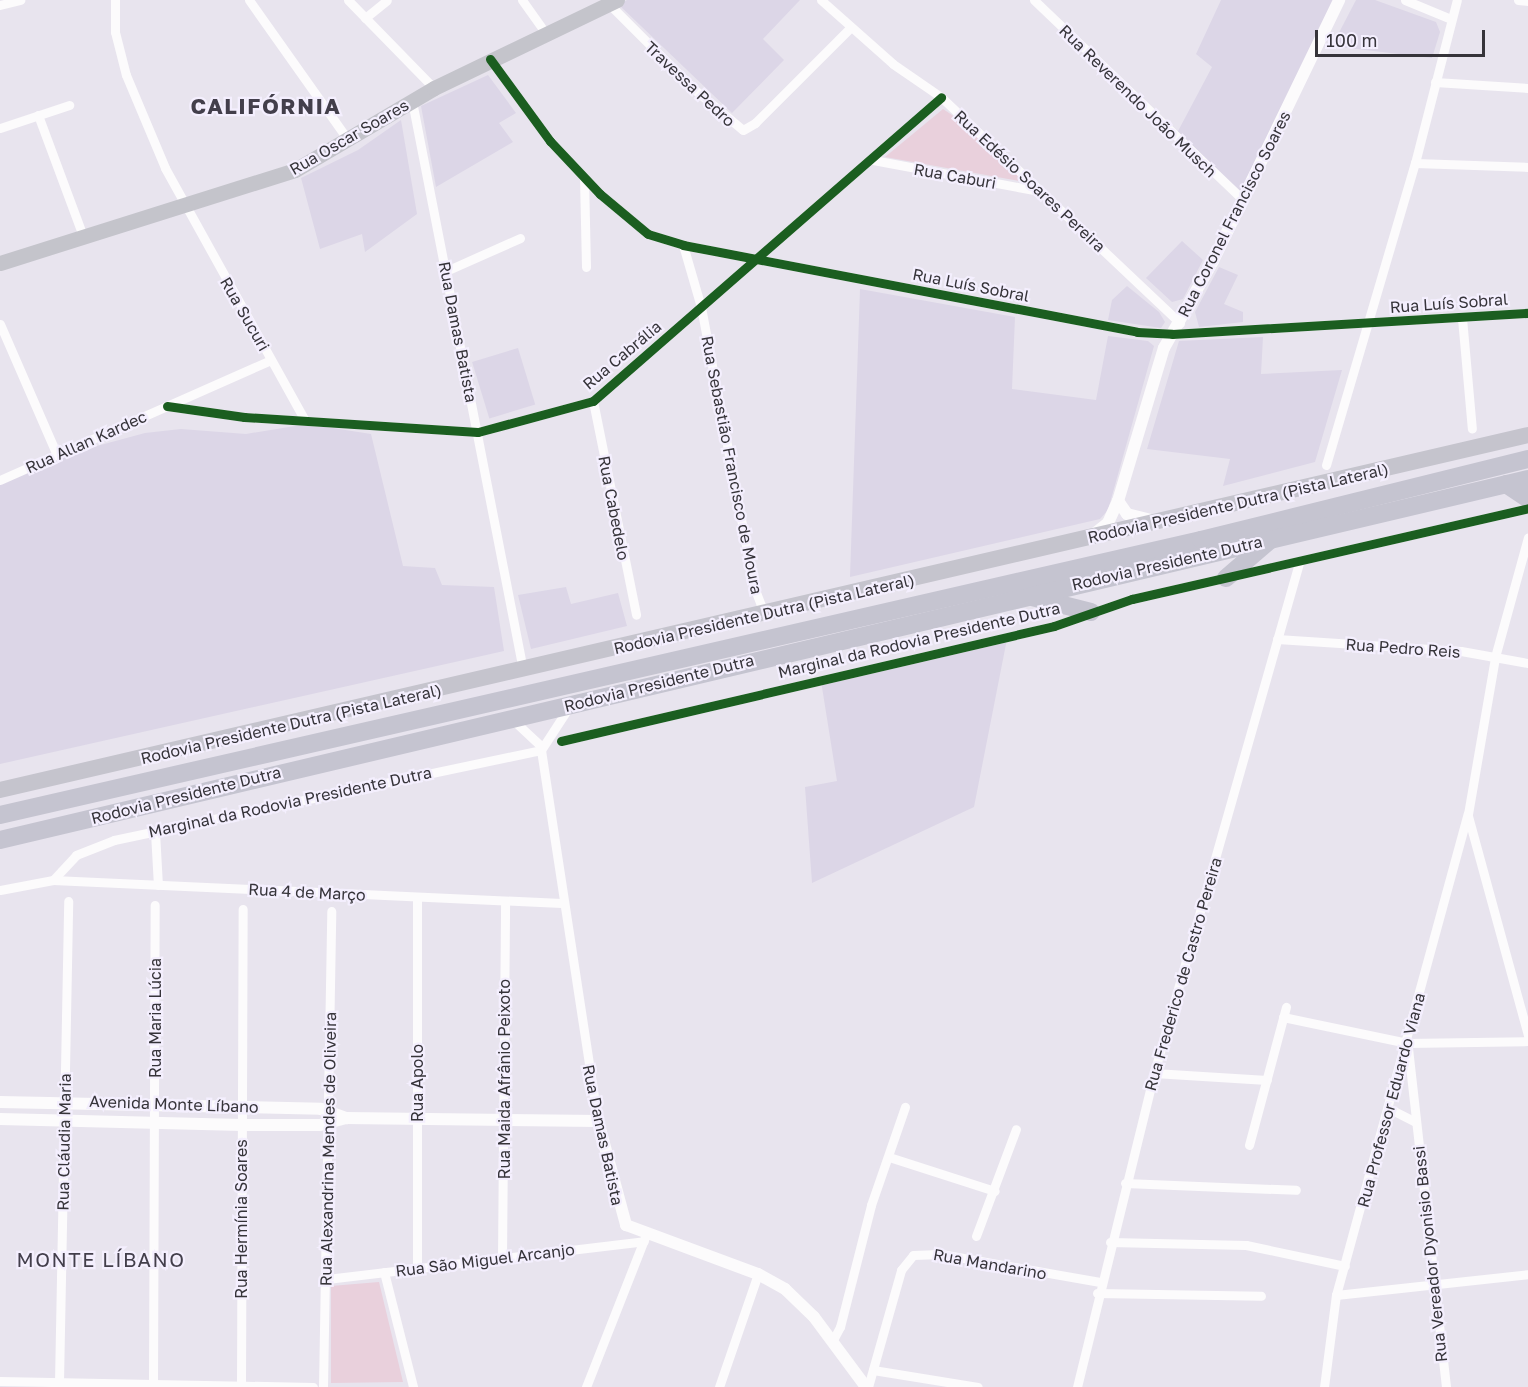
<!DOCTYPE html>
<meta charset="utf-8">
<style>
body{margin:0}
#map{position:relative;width:1528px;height:1387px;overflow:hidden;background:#e8e4ee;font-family:"Golos Text",sans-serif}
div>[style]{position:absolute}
.built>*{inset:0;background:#dcd6e7;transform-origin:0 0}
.green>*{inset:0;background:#e9d0dc}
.minor>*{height:9px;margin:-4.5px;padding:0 4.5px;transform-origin:4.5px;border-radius:4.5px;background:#fcfbfc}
.tertiary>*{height:12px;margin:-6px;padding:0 6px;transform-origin:6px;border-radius:6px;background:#fcfbfc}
.primary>*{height:15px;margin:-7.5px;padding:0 7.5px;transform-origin:7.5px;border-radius:7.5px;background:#c4c4cb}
.trunk>*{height:16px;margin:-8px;padding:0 8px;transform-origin:8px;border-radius:8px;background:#c5c4cd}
.motorway>*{height:18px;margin:-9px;padding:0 9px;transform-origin:9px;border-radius:9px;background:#c5c4d0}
.cycleway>*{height:9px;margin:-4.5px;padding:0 4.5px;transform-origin:4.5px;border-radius:4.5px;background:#1b5e20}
span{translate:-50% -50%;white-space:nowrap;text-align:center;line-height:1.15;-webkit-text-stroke:4.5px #f4effe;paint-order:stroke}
.street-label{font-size:16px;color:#36343a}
.quarter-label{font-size:20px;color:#433f4b;letter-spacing:1.5px}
.district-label{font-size:22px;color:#433f4b;font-weight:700;letter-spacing:1.5px}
.scale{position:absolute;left:1315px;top:30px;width:170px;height:27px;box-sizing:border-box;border:3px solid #36343a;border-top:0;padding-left:8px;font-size:18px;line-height:21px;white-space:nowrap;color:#36343a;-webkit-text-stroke:4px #f4effe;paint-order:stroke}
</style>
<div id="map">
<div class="built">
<i style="clip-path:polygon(627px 0,800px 0,763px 39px,784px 60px,732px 113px,619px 5px)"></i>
<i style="clip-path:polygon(1221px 0,1336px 0,1240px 191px,1177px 133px,1212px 67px,1196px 54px)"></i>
<i style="clip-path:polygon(1356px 0,1375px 0,1436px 22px,1440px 32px,1432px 58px,1332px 46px)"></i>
<i style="clip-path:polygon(488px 75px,516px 113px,499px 123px,513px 142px,436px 187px,421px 106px)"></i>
<i style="clip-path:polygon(401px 120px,417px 214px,365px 252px,362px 234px,320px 249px,301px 178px,358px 150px)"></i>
<i style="clip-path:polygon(1182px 241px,1203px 260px,1183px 299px,1172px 302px,1146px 278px)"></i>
<i style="clip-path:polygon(1219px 267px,1238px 275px,1224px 304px,1243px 312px,1243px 322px,1199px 327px,1195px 312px)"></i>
<i style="clip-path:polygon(1127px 286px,1159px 312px,1165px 322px,1161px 328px,1108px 320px,1112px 300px)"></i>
<i style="clip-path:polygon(860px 289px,1015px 317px,1012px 389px,1096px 400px,1108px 336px,1148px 341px,1154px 346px,1108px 510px,1100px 519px,850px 577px)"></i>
<i style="clip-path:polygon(1263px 337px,1261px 374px,1342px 370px,1315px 462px,1223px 486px,1230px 459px,1147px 449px,1179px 341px)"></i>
<i style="left:518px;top:348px;width:59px;height:48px;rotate:73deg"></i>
<i style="clip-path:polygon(307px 424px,371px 434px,403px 566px,435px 568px,442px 585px,494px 587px,504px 651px,0 764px,0 484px,60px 456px,145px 433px,181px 429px,246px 434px)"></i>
<i style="clip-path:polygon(566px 587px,571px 604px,618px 593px,627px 626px,531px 649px,518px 595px)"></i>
<i style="clip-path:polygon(1007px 639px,974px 807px,812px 883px,805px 787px,837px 781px,821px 681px)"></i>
</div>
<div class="green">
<i style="clip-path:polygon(943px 109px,952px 115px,1025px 182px,885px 157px)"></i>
<i style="clip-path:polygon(379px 1282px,403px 1382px,331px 1383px,331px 1286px)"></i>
</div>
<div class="minor">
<i style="left:115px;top:0;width:32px;rotate:90deg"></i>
<i style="left:115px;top:32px;width:44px;rotate:75.7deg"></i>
<i style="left:126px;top:75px;width:101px;rotate:67.2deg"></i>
<i style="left:165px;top:168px;width:289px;rotate:61deg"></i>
<i style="left:249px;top:0;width:171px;rotate:54.7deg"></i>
<i style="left:348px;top:0;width:123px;rotate:45.7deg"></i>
<i style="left:522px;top:0;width:43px;rotate:54.5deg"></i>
<i style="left:821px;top:0;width:96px;rotate:41.6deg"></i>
<i style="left:893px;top:64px;width:58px;rotate:34.5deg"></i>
<i style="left:941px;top:97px;width:329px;rotate:43.4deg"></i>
<i style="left:1034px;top:0;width:289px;rotate:43.7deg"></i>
<i style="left:1405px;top:0;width:50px;rotate:22.4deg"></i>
<i style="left:1518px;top:0;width:10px;rotate:6deg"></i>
<i style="left:0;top:5px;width:21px;rotate:-14deg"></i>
<i style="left:610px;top:5px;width:120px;rotate:45deg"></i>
<i style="left:695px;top:90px;width:62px;rotate:39.8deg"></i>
<i style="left:743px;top:130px;width:14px;rotate:-30deg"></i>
<i style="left:755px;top:123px;width:134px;rotate:-45deg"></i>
<i style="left:365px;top:18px;width:28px;rotate:-39deg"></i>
<i style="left:490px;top:59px;width:102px;rotate:53.8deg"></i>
<i style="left:550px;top:141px;width:73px;rotate:46.7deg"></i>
<i style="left:600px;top:194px;width:62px;rotate:39.8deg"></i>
<i style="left:648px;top:234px;width:37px;rotate:17deg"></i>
<i style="left:683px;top:245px;width:462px;rotate:10.8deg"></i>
<i style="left:1137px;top:332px;width:35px;rotate:3deg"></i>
<i style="left:1172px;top:334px;width:357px;rotate:-3.4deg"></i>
<i style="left:1435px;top:82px;width:93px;rotate:3.7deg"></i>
<i style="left:412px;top:101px;width:580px;rotate:78.96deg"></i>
<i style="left:38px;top:115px;width:132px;rotate:69.6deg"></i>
<i style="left:0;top:128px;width:73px;rotate:-18.4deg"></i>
<i style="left:873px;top:160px;width:168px;rotate:10.6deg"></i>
<i style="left:1415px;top:163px;width:113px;rotate:2deg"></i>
<i style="left:584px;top:178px;width:89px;rotate:88.7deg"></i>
<i style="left:683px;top:245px;width:65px;rotate:73.8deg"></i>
<i style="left:701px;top:307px;width:285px;rotate:79.3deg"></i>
<i style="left:754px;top:587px;width:30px;rotate:69deg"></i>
<i style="left:446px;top:271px;width:81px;rotate:-24deg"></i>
<i style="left:1462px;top:318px;width:111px;rotate:84.9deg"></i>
<i style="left:0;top:324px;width:143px;rotate:66.5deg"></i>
<i style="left:593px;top:401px;width:218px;rotate:78.6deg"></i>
<i style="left:167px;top:406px;width:78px;rotate:8.1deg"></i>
<i style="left:244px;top:417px;width:234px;rotate:3.7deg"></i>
<i style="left:478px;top:432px;width:119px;rotate:-15.1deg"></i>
<i style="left:593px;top:401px;width:462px;rotate:-41.1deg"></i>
<i style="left:1326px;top:465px;width:315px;rotate:-73.6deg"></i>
<i style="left:1415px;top:163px;width:168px;rotate:-75.6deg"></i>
<i style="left:0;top:480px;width:296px;rotate:-23.9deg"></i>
<i style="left:1277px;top:639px;width:184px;rotate:3.7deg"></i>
<i style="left:1461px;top:651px;width:68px;rotate:10.2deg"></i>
<i style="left:567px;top:710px;width:48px;rotate:123deg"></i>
<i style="left:541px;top:750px;width:375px;rotate:81.3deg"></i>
<i style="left:513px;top:720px;width:38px;rotate:43deg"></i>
<i style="left:561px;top:741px;width:506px;rotate:-13.13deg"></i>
<i style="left:1054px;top:626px;width:83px;rotate:-19.1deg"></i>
<i style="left:1132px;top:599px;width:406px;rotate:-12.9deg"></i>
<i style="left:1468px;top:816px;width:228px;rotate:74.7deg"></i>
<i style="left:155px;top:832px;width:53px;rotate:86.8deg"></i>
<i style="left:53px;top:880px;width:34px;rotate:-47deg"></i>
<i style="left:76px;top:855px;width:41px;rotate:-21.5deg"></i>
<i style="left:114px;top:840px;width:436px;rotate:-11.9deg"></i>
<i style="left:0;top:890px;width:54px;rotate:-10.7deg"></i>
<i style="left:53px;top:880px;width:509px;rotate:2.59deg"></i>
<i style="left:1283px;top:1017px;width:127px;rotate:11.8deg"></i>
<i style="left:1407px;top:1043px;width:121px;rotate:-0.9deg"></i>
<i style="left:1408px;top:1048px;width:341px;rotate:83.6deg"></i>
<i style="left:1154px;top:1073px;width:113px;rotate:3.5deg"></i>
<i style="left:1388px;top:1108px;width:31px;rotate:27deg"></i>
<i style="left:1249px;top:1145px;width:143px;rotate:-75deg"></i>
<i style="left:889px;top:1157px;width:111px;rotate:17.8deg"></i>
<i style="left:1125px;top:1183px;width:171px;rotate:2.3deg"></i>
<i style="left:976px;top:1236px;width:114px;rotate:-69.5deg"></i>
<i style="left:1110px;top:1242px;width:136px;rotate:1.3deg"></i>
<i style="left:1246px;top:1245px;width:101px;rotate:12deg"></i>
<i style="left:502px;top:1258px;width:357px;rotate:-89.5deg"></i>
<i style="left:417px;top:1268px;width:370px;rotate:-90deg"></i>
<i style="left:384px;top:1272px;width:119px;rotate:75.8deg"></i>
<i style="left:327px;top:1279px;width:319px;rotate:-6.8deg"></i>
<i style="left:1097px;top:1293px;width:164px;rotate:1deg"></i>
<i style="left:1336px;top:1295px;width:193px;rotate:-6.2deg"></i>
<i style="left:833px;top:1340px;width:15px;rotate:-62deg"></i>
<i style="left:840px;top:1327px;width:126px;rotate:-75.7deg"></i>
<i style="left:871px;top:1205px;width:104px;rotate:-70.9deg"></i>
<i style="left:873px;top:1370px;width:106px;rotate:9.2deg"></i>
<i style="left:0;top:1381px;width:313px;rotate:1.1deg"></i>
<i style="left:59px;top:1382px;width:481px;rotate:-88.9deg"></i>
<i style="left:153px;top:1384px;width:479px;rotate:-89.8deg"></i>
<i style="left:241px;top:1386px;width:477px;rotate:-89.8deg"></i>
<i style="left:323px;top:1387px;width:476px;rotate:-89deg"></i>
<i style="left:586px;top:1387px;width:161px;rotate:-68.5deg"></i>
<i style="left:719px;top:1387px;width:120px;rotate:-71deg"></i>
<i style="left:868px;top:1387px;width:122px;rotate:-74.2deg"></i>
<i style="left:901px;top:1270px;width:19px;rotate:-51deg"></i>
<i style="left:913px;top:1255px;width:28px;rotate:-2deg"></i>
<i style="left:941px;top:1254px;width:160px;rotate:10deg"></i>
<i style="left:1077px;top:1387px;width:323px;rotate:-76.2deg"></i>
<i style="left:1154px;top:1073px;width:530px;rotate:-74.13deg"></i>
<i style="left:1324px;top:1387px;width:93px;rotate:-82.6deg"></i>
<i style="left:1336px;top:1295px;width:499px;rotate:-74.7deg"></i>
<i style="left:1468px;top:814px;width:159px;rotate:-80.2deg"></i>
<i style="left:1495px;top:657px;width:124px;rotate:-74.6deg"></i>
</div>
<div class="tertiary">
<i style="left:1118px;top:501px;width:16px;rotate:55deg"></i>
<i style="left:1127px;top:514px;width:25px;rotate:14deg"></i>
<i style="left:1093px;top:535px;width:19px;rotate:-39deg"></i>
<i style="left:1108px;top:523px;width:24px;rotate:-66deg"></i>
<i style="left:1118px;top:501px;width:160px;rotate:-73.3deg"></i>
<i style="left:1164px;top:348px;width:100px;rotate:-60.6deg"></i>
<i style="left:1213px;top:261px;width:290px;rotate:-64.2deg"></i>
<i style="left:0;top:1102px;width:321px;rotate:1.2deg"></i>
<i style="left:321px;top:1109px;width:27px;rotate:20deg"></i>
<i style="left:0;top:1119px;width:242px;rotate:1.4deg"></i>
<i style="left:242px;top:1125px;width:78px"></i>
<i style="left:320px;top:1125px;width:27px;rotate:-15deg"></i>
<i style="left:346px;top:1118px;width:252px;rotate:0.7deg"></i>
<i style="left:598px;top:1121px;width:108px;rotate:74.9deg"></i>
<i style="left:626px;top:1225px;width:141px;rotate:20.4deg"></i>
<i style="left:758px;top:1274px;width:31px;rotate:29deg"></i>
<i style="left:785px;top:1289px;width:40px;rotate:44deg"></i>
<i style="left:814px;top:1317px;width:87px;rotate:53.4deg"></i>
</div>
<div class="primary">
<i style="left:0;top:263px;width:309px;rotate:-17.5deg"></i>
<i style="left:295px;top:170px;width:161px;rotate:-30.5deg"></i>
<i style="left:434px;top:88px;width:203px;rotate:-25.7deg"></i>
</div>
<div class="trunk">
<i style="left:0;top:790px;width:1569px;rotate:-13.08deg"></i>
</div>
<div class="motorway">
<i style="left:1506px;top:484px;width:27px;rotate:34deg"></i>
<i style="left:1226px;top:578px;width:58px;rotate:-40.8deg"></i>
<i style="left:1028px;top:596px;width:65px;rotate:14.3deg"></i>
<i style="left:0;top:815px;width:1232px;rotate:-12.9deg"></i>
<i style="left:1201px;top:540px;width:337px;rotate:-13.9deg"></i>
<i style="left:0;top:840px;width:1570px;rotate:-13.29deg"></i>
</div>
<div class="cycleway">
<i style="left:490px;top:59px;width:102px;rotate:53.8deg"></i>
<i style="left:550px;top:141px;width:73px;rotate:46.7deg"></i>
<i style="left:600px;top:194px;width:62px;rotate:39.8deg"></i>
<i style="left:648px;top:234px;width:37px;rotate:17deg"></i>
<i style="left:683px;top:245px;width:462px;rotate:10.8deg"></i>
<i style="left:1137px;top:332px;width:35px;rotate:3deg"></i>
<i style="left:1172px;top:334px;width:357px;rotate:-3.4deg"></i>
<i style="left:167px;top:406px;width:78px;rotate:8.1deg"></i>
<i style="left:244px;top:417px;width:234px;rotate:3.7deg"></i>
<i style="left:478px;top:432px;width:119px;rotate:-15.1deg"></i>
<i style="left:593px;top:401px;width:462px;rotate:-41.1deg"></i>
<i style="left:561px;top:741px;width:506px;rotate:-13.13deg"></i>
<i style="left:1054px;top:626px;width:83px;rotate:-19.1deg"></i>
<i style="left:1132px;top:599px;width:406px;rotate:-12.9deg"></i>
</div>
<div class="street-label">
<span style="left:690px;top:84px;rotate:43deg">Travessa Pedro</span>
<span style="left:1138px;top:101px;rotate:44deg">Rua Reverendo João Musch</span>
<span style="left:349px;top:137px;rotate:-30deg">Rua Oscar Soares</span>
<span style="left:955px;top:176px;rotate:10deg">Rua Caburi</span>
<span style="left:1030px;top:181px;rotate:43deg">Rua Edésio Soares Pereira</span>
<span style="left:1234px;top:214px;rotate:-63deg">Rua Coronel Francisco Soares</span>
<span style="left:971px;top:285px;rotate:11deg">Rua Luís Sobral</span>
<span style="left:1449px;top:303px;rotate:-4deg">Rua Luís Sobral</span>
<span style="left:245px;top:314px;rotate:60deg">Rua Sucuri</span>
<span style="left:458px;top:332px;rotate:79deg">Rua Damas Batista</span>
<span style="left:622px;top:355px;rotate:-40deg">Rua Cabrália</span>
<span style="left:86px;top:442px;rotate:-24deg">Rua Allan Kardec</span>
<span style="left:732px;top:465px;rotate:79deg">Rua Sebastião Francisco de Moura</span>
<span style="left:1238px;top:503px;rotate:-13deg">Rodovia Presidente Dutra (Pista Lateral)</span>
<span style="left:614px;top:508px;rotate:79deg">Rua Cabedelo</span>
<span style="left:1167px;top:563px;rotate:-13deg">Rodovia Presidente Dutra</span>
<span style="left:764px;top:614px;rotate:-13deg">Rodovia Presidente Dutra (Pista Lateral)</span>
<span style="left:919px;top:640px;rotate:-13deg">Marginal da Rodovia Presidente Dutra</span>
<span style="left:1403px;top:648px;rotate:4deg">Rua Pedro Reis</span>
<span style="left:659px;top:683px;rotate:-14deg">Rodovia Presidente Dutra</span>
<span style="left:291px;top:724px;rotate:-13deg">Rodovia Presidente Dutra (Pista Lateral)</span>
<span style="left:186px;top:795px;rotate:-14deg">Rodovia Presidente Dutra</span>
<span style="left:290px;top:802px;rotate:-12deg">Marginal da Rodovia Presidente Dutra</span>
<span style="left:307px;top:892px;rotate:3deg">Rua 4 de Março</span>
<span style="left:1183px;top:974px;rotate:-74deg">Rua Frederico de Castro Pereira</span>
<span style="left:155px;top:1018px;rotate:-90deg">Rua Maria Lúcia</span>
<span style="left:504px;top:1079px;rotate:-90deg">Rua Maida Afrânio Peixoto</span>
<span style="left:417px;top:1083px;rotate:-90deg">Rua Apolo</span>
<span style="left:1391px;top:1100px;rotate:-75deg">Rua Professor Eduardo Viana</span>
<span style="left:174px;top:1104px;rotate:2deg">Avenida Monte Líbano</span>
<span style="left:603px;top:1135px;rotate:78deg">Rua Damas Batista</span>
<span style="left:64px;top:1142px;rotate:-89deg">Rua Cláudia Maria</span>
<span style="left:328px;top:1149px;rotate:-89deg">Rua Alexandrina Mendes de Oliveira</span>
<span style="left:241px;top:1219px;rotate:-90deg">Rua Hermínia Soares</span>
<span style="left:1430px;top:1254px;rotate:-96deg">Rua Vereador Dyonisio Bassi</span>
<span style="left:485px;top:1260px;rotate:-7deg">Rua São Miguel Arcanjo</span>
<span style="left:990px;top:1264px;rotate:10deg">Rua Mandarino</span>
</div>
<div class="quarter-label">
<span style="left:101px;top:1259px">MONTE LÍBANO</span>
</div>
<div class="district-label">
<span style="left:266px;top:106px">CALIFÓRNIA</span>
</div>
<div class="scale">100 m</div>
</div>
